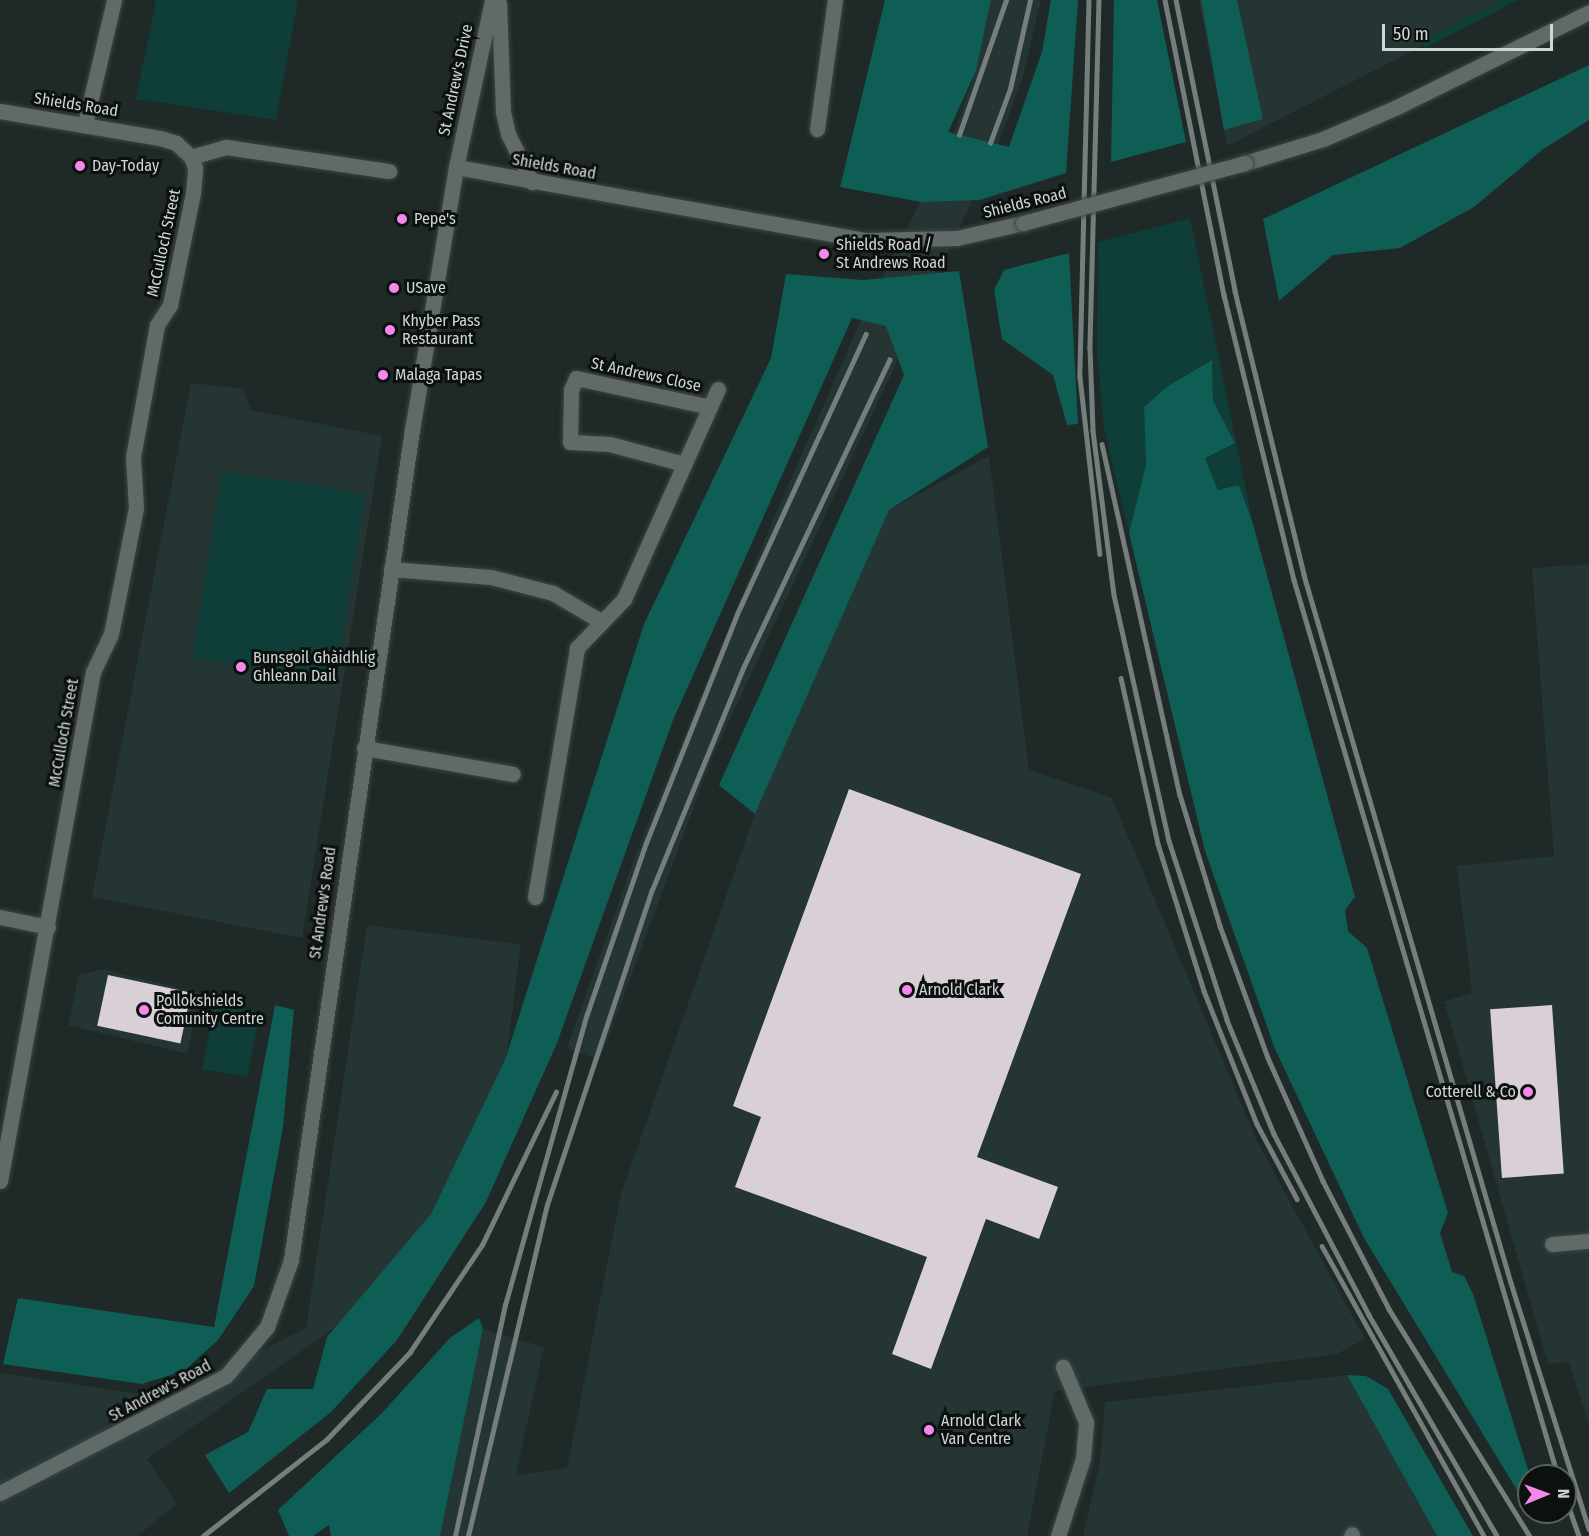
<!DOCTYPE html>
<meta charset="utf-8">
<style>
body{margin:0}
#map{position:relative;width:1589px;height:1536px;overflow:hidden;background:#1f2927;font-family:"Fira Sans Condensed",sans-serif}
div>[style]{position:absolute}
.built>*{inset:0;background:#243533}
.green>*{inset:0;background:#0f3d38;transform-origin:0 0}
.forest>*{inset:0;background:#0e5e56}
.building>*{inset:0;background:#d8cfd7;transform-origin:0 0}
.roads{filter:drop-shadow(0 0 2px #3d4543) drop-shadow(0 0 2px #3d4543)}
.minor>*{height:15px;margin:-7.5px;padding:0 7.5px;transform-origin:7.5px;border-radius:7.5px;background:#606b69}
.tertiary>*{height:15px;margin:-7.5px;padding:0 7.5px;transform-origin:7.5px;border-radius:7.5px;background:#606b69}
.rail>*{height:4.5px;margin:-2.25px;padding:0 2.25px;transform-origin:2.25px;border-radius:2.25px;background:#767e7d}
.bridges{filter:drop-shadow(0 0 2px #3d4543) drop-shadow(0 0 2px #3d4543)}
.tertiary-bridge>*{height:15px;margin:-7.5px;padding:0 7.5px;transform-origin:7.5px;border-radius:7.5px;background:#606b69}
.dots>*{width:16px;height:16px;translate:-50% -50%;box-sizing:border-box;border:3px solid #0c1110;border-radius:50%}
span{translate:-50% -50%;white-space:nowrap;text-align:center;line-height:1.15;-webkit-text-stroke:6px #0c1110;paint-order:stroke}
.street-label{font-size:16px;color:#d0d6d5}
.poi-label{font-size:16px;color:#d0d6d5}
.left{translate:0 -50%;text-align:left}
.right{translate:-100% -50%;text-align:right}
.north{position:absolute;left:1517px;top:1464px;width:60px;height:60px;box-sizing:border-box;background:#0c1110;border:2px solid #5a605f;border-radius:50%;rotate:89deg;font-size:16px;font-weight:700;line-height:24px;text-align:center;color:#d0d6d5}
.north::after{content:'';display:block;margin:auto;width:21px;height:27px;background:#f788eb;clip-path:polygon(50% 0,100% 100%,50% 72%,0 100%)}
.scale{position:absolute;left:1382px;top:24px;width:171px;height:27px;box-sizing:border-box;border:3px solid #d0d6d5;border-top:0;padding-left:8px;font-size:18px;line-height:21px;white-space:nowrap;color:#d0d6d5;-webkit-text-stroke:4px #0c1110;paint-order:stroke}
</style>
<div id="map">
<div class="built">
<i style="clip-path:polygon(991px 0,1041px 0,1023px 76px,998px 145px,712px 758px,600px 1060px,567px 1048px,637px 851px,772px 522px,861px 320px,954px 134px,976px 70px)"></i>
<i style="clip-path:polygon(1199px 0,1512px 0,1227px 146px)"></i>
<i style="clip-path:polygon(191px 383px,243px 389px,251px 410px,382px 436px,302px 938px,92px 897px)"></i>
<i style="clip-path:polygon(989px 456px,1029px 770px,1112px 798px,1257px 1141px,1365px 1339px,1337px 1354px,1055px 1391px,1027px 1536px,440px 1536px,483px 1329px,544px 1347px,516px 1475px,567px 1468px,621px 1194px,755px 814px,889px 510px)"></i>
<i style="clip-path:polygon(1589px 564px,1589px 1426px,1569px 1362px,1548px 1364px,1445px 1003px,1439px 1003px,1472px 993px,1457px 866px,1554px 856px,1532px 568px)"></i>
<i style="clip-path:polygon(367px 925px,521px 944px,506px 1060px,431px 1214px,360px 1310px,147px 1459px,177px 1504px,137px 1536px,0 1536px,0 1373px,166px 1398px,306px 1328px)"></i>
<i style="clip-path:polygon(102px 969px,200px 993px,187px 1054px,68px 1025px,79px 975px)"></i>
<i style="clip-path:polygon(1347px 1375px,1437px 1536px,1083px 1536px,1100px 1462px,1105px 1402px)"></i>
</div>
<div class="green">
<i style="clip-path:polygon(156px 0,298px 0,276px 120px,136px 99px)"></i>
<i style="clip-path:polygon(1501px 0,1518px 0,1425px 48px,1421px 41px)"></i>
<i style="clip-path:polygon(1190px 218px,1253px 524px,1239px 486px,1218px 490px,1205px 458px,1235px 443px,1213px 401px,1212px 360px,1168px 386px,1144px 407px,1146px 465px,1129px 533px,1104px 429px,1097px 352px,1098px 242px)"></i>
<i style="left:222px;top:471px;width:145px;height:189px;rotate:9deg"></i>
<i style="left:215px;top:1003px;width:46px;height:67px;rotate:11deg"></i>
</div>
<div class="forest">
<i style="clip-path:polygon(885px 0,991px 0,976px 71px,948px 132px,1009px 147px,1042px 52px,1051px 0,1078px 0,1066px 173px,980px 200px,921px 202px,840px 187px)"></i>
<i style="clip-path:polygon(1114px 0,1157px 0,1186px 142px,1111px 162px)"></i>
<i style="clip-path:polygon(1201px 0,1237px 0,1263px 119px,1224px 130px)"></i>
<i style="clip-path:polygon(1589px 65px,1589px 120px,1542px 150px,1474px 207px,1400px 248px,1333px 255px,1279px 301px,1263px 219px)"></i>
<i style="clip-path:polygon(1069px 253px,1078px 424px,1067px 425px,1053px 375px,1002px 339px,994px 290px,1004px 270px)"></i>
<i style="clip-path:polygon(959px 271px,988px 447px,889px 510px,755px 814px,719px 785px,904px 375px,886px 326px,852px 318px,673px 720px,557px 1043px,486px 1202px,397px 1340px,331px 1412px,229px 1493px,205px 1455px,248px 1432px,267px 1389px,313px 1389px,327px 1337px,431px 1214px,505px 1060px,644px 624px,771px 358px,786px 274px,863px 280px)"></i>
<i style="clip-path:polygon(1212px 360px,1213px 401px,1235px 443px,1205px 458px,1218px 490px,1239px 485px,1253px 524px,1355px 897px,1345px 910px,1348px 931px,1367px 948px,1448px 1213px,1440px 1233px,1452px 1272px,1464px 1276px,1473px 1294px,1530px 1476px,1529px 1510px,1364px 1238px,1275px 1049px,1205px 851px,1129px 533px,1146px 465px,1144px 407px,1168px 386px)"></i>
<i style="clip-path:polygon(275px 1005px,294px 1010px,283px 1127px,254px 1286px,218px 1340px,184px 1371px,142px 1384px,3px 1364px,18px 1298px,214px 1327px)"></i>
<i style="clip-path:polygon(479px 1318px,483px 1329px,440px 1536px,331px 1536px,329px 1525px,313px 1536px,289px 1536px,278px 1510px,382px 1413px,450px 1338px)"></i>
<i style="clip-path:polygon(1347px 1375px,1366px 1376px,1388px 1389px,1473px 1536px,1437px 1536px)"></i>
</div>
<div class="building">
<i style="clip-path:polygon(849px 789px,1081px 874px,977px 1157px,1058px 1187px,1039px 1239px,986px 1219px,931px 1369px,892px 1354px,927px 1257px,735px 1187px,761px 1117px,733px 1106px)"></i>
<i style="left:108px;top:975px;width:85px;height:52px;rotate:12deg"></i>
<i style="left:1552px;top:1005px;width:169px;height:62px;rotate:86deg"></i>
</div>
<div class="roads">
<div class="minor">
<i style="left:0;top:111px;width:162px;rotate:9.6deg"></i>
<i style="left:160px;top:138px;width:17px;rotate:17deg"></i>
<i style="left:176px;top:143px;width:21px;rotate:43deg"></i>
<i style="left:191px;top:157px;width:36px;rotate:-16deg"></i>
<i style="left:226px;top:147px;width:165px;rotate:8.4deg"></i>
<i style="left:85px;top:124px;width:127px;rotate:-76.8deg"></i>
<i style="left:817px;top:129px;width:130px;rotate:-82.1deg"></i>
<i style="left:684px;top:464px;width:77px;rotate:-164.9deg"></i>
<i style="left:610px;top:444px;width:40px;rotate:-177.1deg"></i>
<i style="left:570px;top:442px;width:52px;rotate:-88.9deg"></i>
<i style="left:571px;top:390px;width:13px;rotate:-67deg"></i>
<i style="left:576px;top:378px;width:137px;rotate:12.2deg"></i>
<i style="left:391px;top:569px;width:100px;rotate:4.6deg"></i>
<i style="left:491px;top:577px;width:64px;rotate:14.5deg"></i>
<i style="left:553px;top:593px;width:57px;rotate:30.6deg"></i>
<i style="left:364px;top:748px;width:151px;rotate:9.9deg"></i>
<i style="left:535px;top:897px;width:253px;rotate:-80.4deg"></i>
<i style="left:577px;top:648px;width:68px;rotate:-46.2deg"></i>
<i style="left:624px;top:599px;width:230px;rotate:-65.9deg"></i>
<i style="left:0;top:917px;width:49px;rotate:11.8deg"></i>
<i style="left:0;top:1181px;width:517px;rotate:-79.65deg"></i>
<i style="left:93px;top:672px;width:42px;rotate:-64.7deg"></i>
<i style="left:111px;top:634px;width:128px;rotate:-78.8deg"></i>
<i style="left:136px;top:508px;width:51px;rotate:-93.4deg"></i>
<i style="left:133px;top:457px;width:134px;rotate:-79.7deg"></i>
<i style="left:157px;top:325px;width:24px;rotate:-57deg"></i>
<i style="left:170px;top:305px;width:114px;rotate:-78.4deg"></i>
<i style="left:193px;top:193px;width:25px;rotate:-85deg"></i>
<i style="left:195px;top:168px;width:12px;rotate:-110deg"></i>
<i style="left:1552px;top:1244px;width:37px;rotate:-5deg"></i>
<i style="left:1058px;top:1536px;width:82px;rotate:-72.2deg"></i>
<i style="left:1083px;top:1458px;width:36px;rotate:-85deg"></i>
<i style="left:1086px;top:1422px;width:60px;rotate:-112.7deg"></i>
<i style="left:1351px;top:1536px;width:2px;rotate:-63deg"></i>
</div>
<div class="tertiary">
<i style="left:499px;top:3px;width:109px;rotate:87.9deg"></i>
<i style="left:503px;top:112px;width:23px;rotate:77deg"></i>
<i style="left:508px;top:134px;width:54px;rotate:63.4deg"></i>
<i style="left:1245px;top:163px;width:82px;rotate:-17.1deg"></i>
<i style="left:1323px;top:139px;width:81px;rotate:-23.4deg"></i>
<i style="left:1397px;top:107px;width:214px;rotate:-26.3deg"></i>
<i style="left:456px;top:167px;width:415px;rotate:10.1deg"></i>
<i style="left:865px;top:240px;width:92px;rotate:-1.2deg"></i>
<i style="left:957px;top:238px;width:68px;rotate:-12.8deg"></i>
<i style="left:0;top:1493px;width:254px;rotate:-27.4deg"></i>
<i style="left:226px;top:1376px;width:64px;rotate:-50.1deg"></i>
<i style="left:267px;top:1327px;width:71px;rotate:-70.3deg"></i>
<i style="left:291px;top:1260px;width:839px;rotate:-81.71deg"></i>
<i style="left:412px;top:430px;width:267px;rotate:-80.5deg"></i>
<i style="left:456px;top:167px;width:171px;rotate:-77.8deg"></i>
</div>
</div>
<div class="rail">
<i style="left:1089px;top:0;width:377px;rotate:91.4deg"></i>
<i style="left:1080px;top:377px;width:178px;rotate:83.6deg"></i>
<i style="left:1099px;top:0;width:348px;rotate:91.5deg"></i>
<i style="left:1090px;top:348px;width:83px;rotate:87.9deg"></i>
<i style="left:1093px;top:431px;width:165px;rotate:82.7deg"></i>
<i style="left:1114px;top:595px;width:252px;rotate:77.4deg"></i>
<i style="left:1169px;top:841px;width:188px;rotate:72deg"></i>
<i style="left:1227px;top:1020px;width:123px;rotate:67.6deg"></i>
<i style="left:1274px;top:1134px;width:204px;rotate:62.3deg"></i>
<i style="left:1369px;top:1315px;width:255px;rotate:59.9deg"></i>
<i style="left:1165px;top:0;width:301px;rotate:78.7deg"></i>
<i style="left:1224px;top:295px;width:293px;rotate:76.2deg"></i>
<i style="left:1294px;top:580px;width:934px;rotate:73.58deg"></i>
<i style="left:1176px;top:0;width:297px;rotate:78.5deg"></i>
<i style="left:1235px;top:291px;width:292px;rotate:76.3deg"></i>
<i style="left:1304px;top:575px;width:738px;rotate:73.7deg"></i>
<i style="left:1511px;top:1283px;width:258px;rotate:72.4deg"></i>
<i style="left:959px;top:135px;width:143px;rotate:-70.8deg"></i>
<i style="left:990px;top:143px;width:58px;rotate:-69.7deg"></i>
<i style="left:1010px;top:89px;width:91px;rotate:-77.3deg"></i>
<i style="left:1102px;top:444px;width:360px;rotate:77.5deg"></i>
<i style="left:1180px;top:795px;width:137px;rotate:73deg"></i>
<i style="left:1220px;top:926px;width:140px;rotate:70deg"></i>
<i style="left:1268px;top:1058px;width:135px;rotate:65.9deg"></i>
<i style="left:1323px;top:1181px;width:144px;rotate:62.7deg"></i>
<i style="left:1389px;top:1309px;width:267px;rotate:58.2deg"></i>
<i style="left:1121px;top:678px;width:170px;rotate:77.4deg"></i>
<i style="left:1158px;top:844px;width:154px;rotate:72.6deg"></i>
<i style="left:1204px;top:991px;width:143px;rotate:68.3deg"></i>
<i style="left:1257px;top:1124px;width:85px;rotate:61.9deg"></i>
<i style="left:1322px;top:1246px;width:332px;rotate:60.8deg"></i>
<i style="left:1565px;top:1496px;width:42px;rotate:70.7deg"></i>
<i style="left:203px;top:1536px;width:157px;rotate:-38deg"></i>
<i style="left:327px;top:1439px;width:120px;rotate:-46.3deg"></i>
<i style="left:410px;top:1352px;width:129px;rotate:-56.1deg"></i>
<i style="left:482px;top:1245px;width:170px;rotate:-64.2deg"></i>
<i style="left:455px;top:1536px;width:236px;rotate:-77.8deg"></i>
<i style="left:505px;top:1305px;width:302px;rotate:-74.3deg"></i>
<i style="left:587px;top:1014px;width:181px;rotate:-71deg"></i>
<i style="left:646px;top:843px;width:246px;rotate:-68.3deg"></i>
<i style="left:737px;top:614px;width:308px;rotate:-65.3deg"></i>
<i style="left:468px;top:1536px;width:340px;rotate:-76.6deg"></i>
<i style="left:547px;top:1205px;width:332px;rotate:-71.6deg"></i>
<i style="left:652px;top:890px;width:242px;rotate:-67.7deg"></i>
<i style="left:744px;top:666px;width:339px;rotate:-64.6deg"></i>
</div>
<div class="bridges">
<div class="tertiary-bridge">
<i style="left:1023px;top:223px;width:230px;rotate:-15.1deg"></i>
</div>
</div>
<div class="dots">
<i style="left:80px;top:166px;background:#f788eb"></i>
<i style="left:402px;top:219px;background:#f788eb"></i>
<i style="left:824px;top:254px;background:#f788eb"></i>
<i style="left:394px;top:288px;background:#f788eb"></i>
<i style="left:390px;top:330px;background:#f788eb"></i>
<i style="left:383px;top:375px;background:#f788eb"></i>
<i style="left:241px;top:667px;background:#f788eb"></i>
<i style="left:907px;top:990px;background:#f788eb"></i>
<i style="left:144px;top:1010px;background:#f788eb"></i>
<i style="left:1528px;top:1092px;background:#f788eb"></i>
<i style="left:929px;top:1430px;background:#f788eb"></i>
</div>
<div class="street-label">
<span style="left:456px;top:80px;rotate:-78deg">St Andrew's Drive</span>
<span style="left:76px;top:105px;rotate:9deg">Shields Road</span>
<span style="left:554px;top:167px;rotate:10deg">Shields Road</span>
<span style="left:1025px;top:203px;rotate:-14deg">Shields Road</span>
<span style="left:164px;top:243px;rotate:-78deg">McCulloch Street</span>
<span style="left:646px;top:375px;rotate:12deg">St Andrews Close</span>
<span style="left:64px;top:733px;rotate:-80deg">McCulloch Street</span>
<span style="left:323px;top:903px;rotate:-82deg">St Andrew's Road</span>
<span style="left:160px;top:1391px;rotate:-28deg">St Andrew's Road</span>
</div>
<div class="poi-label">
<span class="left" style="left:92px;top:166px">Day-Today</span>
<span class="left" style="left:414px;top:219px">Pepe's</span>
<span class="left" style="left:836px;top:254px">Shields Road /<br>St Andrews Road</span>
<span class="left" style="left:406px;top:288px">USave</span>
<span class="left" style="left:402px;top:330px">Khyber Pass<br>Restaurant</span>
<span class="left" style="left:395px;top:375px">Malaga Tapas</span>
<span class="left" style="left:253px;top:667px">Bunsgoil Ghàidhlig<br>Ghleann Dail</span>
<span class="left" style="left:919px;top:990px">Arnold Clark</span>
<span class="left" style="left:156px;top:1010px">Pollokshields<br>Comunity Centre</span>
<span class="right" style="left:1516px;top:1092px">Cotterell &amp; Co</span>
<span class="left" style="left:941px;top:1430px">Arnold Clark<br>Van Centre</span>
</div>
<div class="north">N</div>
<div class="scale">50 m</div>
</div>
